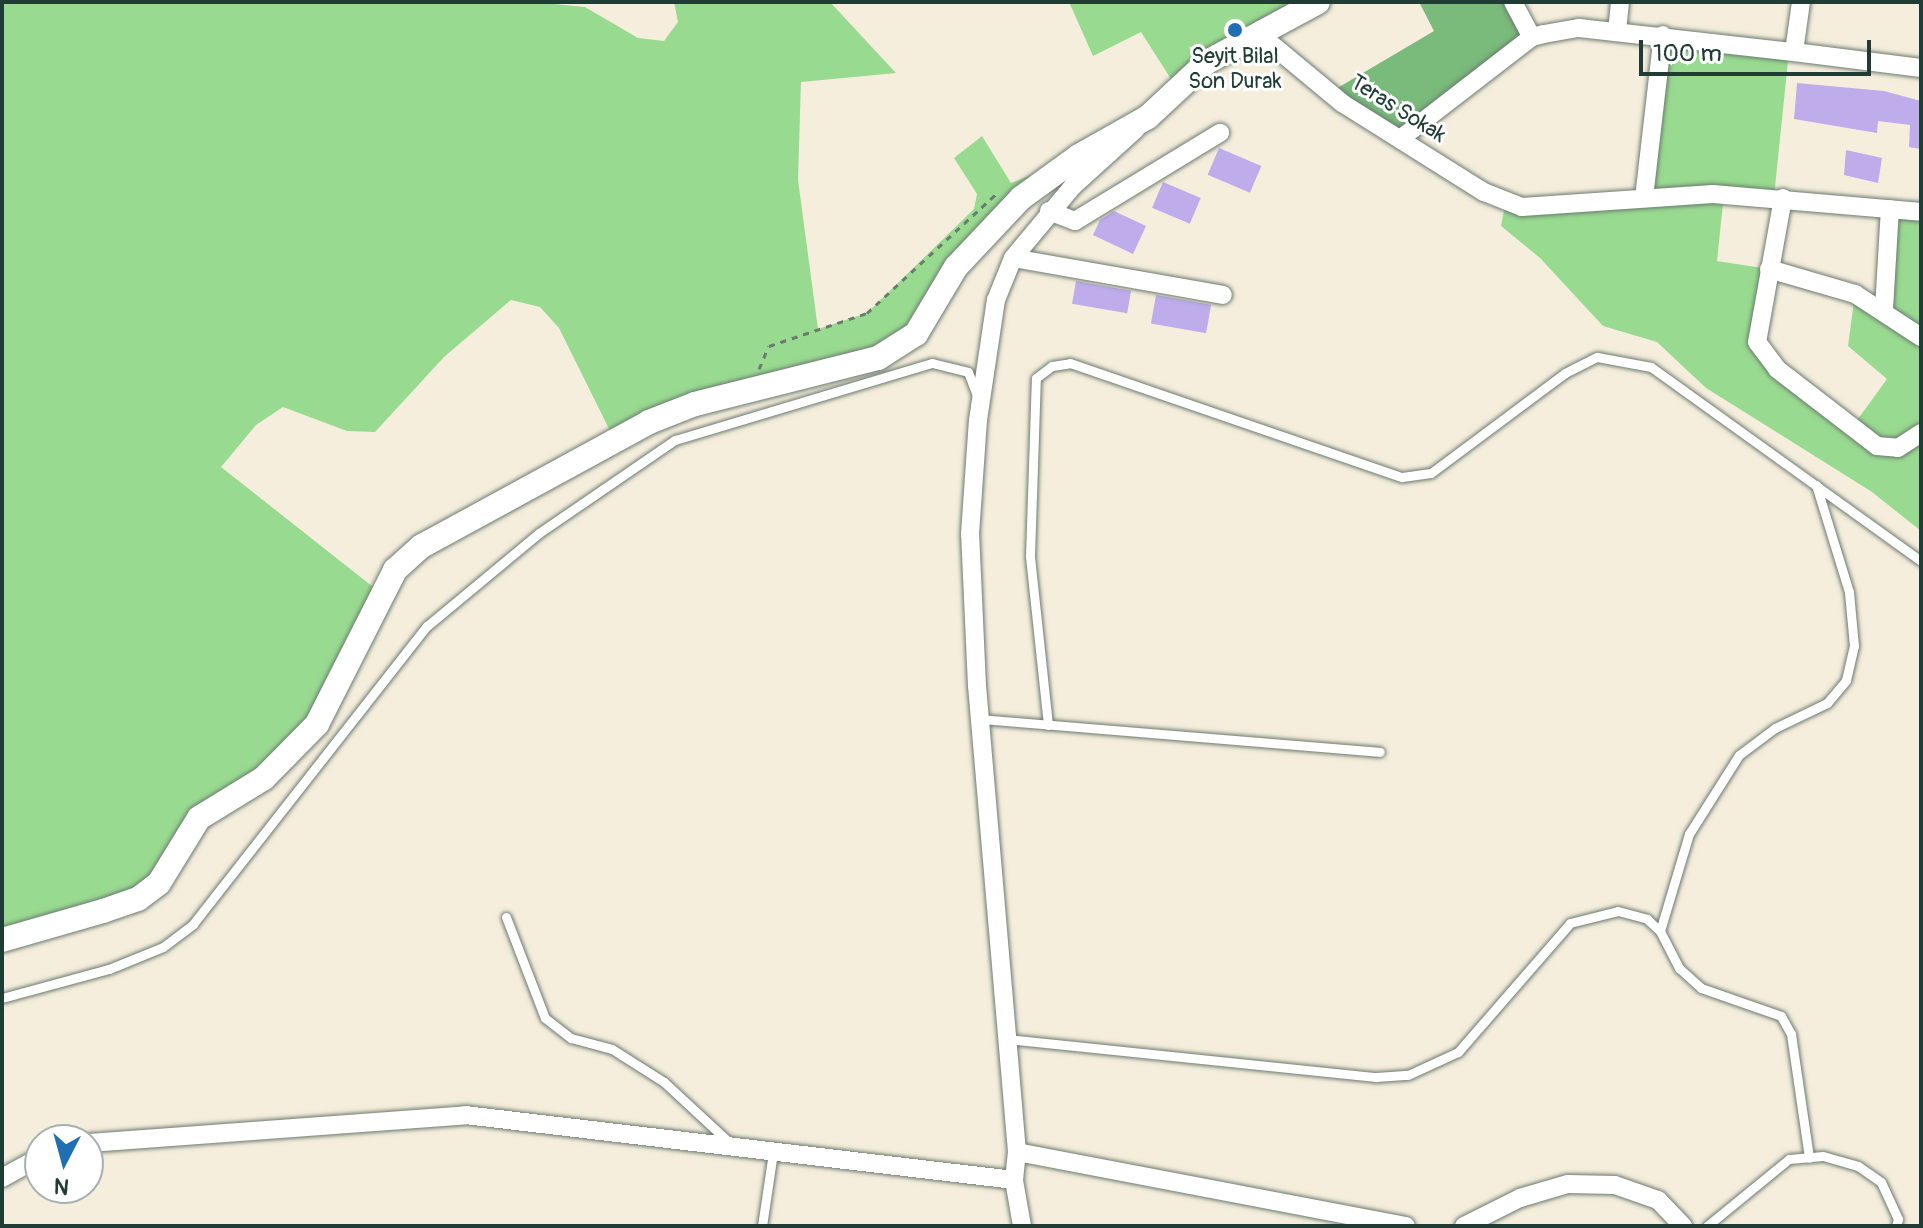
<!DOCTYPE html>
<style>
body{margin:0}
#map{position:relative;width:1923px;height:1228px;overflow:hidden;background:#f6eedd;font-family:Pangolin,sans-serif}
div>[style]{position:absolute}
.green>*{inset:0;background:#99da91}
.forest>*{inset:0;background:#7aba7b}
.building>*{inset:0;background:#bfaceb;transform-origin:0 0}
.path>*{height:3px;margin-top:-1.5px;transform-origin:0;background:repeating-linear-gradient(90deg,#6a7b6f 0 6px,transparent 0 12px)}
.roads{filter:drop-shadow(0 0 2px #6a7b6f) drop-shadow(0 0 2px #6a7b6f)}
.lane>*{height:9px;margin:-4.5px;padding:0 4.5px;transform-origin:4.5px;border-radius:4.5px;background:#fff}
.street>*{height:18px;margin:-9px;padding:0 9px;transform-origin:9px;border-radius:9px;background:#fff}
.secondary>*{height:24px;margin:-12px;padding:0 12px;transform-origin:12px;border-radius:12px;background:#fff}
.dots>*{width:22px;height:22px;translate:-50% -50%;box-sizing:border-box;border:4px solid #fff;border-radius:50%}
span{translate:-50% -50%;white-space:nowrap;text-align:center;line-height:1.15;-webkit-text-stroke:6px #fff;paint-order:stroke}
.poi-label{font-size:22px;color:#1f3d34}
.street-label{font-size:22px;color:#1f3d34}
.frame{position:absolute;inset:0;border:4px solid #1f3d34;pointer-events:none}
.north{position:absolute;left:24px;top:1124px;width:80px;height:80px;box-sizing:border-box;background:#fff;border:2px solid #a5b1ae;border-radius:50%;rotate:186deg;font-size:22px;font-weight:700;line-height:32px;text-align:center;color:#1f3d34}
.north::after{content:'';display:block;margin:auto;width:28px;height:36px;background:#1f6fb2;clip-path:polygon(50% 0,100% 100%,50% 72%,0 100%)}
.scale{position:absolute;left:1639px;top:40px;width:232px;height:36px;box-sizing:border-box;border:4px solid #1f3d34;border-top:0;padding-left:10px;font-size:24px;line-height:28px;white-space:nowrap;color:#1f3d34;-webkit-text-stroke:6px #fff;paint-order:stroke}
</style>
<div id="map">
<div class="green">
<i style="clip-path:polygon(2px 2px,534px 2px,585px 7px,638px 38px,664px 41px,678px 22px,674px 2px,830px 2px,896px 73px,801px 82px,798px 180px,818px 329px,867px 313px,974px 209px,977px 194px,954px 158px,982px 136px,1011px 183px,1079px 156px,1022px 198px,916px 334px,615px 441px,559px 328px,540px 307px,511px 300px,444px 357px,375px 432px,347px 431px,283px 407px,256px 425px,221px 467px,382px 594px,317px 724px,226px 797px,159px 883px,2px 940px)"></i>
<i style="clip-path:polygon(1069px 2px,1285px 2px,1291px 17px,1178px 90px,1141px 32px,1093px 56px)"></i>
<i style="clip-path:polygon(1663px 35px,1789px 51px,1774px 197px,1724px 194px,1717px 261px,1769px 269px,1757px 342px,1850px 430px,1887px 379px,1848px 346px,1855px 294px,1884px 308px,1890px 209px,1921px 212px,1921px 531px,1872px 492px,1706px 388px,1657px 342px,1603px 326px,1540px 258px,1501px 226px,1506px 201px,1644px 198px)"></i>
</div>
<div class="forest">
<i style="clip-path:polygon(1419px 2px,1513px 2px,1532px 37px,1400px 139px,1329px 93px,1434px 31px)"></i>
</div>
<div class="building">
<i style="clip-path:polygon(1797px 83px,1884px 91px,1921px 101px,1921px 149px,1909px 147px,1910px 125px,1878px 121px,1877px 133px,1794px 119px)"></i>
<i style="left:1219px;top:148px;width:46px;height:29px;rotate:23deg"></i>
<i style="clip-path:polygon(1846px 150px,1882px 158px,1878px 183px,1844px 175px)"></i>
<i style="left:1163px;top:182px;width:41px;height:28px;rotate:23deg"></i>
<i style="clip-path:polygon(1114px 211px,1146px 226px,1133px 254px,1093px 235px,1100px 220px)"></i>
<i style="left:1076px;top:281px;width:56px;height:23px;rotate:10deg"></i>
<i style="left:1156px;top:295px;width:56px;height:29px;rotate:10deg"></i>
</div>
<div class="path">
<i style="left:759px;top:369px;width:25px;rotate:-67deg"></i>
<i style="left:769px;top:346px;width:103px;rotate:-18.6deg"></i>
<i style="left:867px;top:313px;width:178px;rotate:-42.7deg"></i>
</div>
<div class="roads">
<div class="lane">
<i style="left:980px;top:719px;width:401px;rotate:4.7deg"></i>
<i style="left:1048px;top:725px;width:170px;rotate:-96.1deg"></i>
<i style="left:1030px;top:556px;width:178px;rotate:-88.1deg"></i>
<i style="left:1036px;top:378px;width:20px;rotate:-37deg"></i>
<i style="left:1052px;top:366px;width:18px;rotate:-9deg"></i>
<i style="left:1070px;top:363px;width:351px;rotate:19deg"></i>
<i style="left:1402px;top:477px;width:29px;rotate:-8deg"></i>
<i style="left:1431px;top:473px;width:167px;rotate:-36.7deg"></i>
<i style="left:1565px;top:373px;width:36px;rotate:-27deg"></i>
<i style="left:1597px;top:357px;width:55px;rotate:10.5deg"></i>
<i style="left:1651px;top:367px;width:332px;rotate:35.7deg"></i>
<i style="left:506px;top:917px;width:108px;rotate:68.9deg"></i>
<i style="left:545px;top:1018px;width:33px;rotate:38deg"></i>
<i style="left:571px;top:1038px;width:42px;rotate:15deg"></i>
<i style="left:612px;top:1049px;width:62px;rotate:32.4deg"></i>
<i style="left:664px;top:1082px;width:91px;rotate:42.8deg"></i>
<i style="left:1660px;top:931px;width:101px;rotate:-73.4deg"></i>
<i style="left:1689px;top:834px;width:93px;rotate:-57.7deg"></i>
<i style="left:1739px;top:755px;width:45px;rotate:-36.9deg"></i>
<i style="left:1775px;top:728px;width:58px;rotate:-25.7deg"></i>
<i style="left:1827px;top:703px;width:30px;rotate:-50deg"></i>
<i style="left:1846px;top:680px;width:35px;rotate:-77deg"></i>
<i style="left:1854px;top:646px;width:54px;rotate:-95.3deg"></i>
<i style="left:1849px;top:592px;width:112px;rotate:-107.1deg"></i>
<i style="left:2px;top:998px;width:111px;rotate:-15.2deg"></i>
<i style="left:109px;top:969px;width:58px;rotate:-22.2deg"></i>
<i style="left:163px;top:947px;width:38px;rotate:-37deg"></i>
<i style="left:193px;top:924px;width:379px;rotate:-51.9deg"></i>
<i style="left:427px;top:626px;width:146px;rotate:-39.7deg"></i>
<i style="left:539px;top:533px;width:165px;rotate:-34.4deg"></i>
<i style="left:675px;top:440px;width:268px;rotate:-16.7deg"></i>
<i style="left:932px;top:363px;width:37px;rotate:14deg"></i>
<i style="left:968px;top:372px;width:28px;rotate:69deg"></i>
<i style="left:1007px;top:1039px;width:371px;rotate:5.9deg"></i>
<i style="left:1376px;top:1077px;width:32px;rotate:-4deg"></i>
<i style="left:1408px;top:1075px;width:55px;rotate:-24.7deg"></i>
<i style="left:1458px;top:1052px;width:171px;rotate:-49deg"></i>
<i style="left:1570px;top:923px;width:49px;rotate:-14deg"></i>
<i style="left:1618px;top:911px;width:30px;rotate:15deg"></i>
<i style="left:1647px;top:919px;width:18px;rotate:43deg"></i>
<i style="left:1660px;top:931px;width:42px;rotate:62.8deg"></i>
<i style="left:1679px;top:968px;width:30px;rotate:42deg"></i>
<i style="left:1701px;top:988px;width:85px;rotate:19.3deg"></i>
<i style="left:1781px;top:1016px;width:21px;rotate:61deg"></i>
<i style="left:1791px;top:1034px;width:125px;rotate:81.7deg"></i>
<i style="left:762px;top:1226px;width:75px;rotate:-81.5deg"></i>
<i style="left:1707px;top:1226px;width:106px;rotate:-39.3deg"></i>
<i style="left:1789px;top:1159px;width:34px;rotate:-5deg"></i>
<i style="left:1823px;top:1156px;width:36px;rotate:16deg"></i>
<i style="left:1858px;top:1166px;width:28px;rotate:35deg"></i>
<i style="left:1881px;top:1182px;width:41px;rotate:65.3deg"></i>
<i style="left:1898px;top:1219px;width:7px;rotate:106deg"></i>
</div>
<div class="street">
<i style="left:1513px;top:2px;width:40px;rotate:62deg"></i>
<i style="left:1801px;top:2px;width:50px;rotate:98deg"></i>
<i style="left:1794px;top:52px;width:128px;rotate:7.2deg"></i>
<i style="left:1617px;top:31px;width:29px;rotate:-84deg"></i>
<i style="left:1259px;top:34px;width:108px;rotate:39.7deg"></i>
<i style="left:1342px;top:103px;width:168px;rotate:32.1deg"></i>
<i style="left:1484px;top:192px;width:41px;rotate:21.5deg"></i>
<i style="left:1522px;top:207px;width:191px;rotate:-3.9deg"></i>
<i style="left:1713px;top:194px;width:209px;rotate:4.9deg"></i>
<i style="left:1400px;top:139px;width:167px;rotate:-37.7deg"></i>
<i style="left:1532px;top:37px;width:12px;rotate:-14deg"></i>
<i style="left:1544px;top:34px;width:36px;rotate:-10deg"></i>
<i style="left:1579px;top:28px;width:216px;rotate:6.4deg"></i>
<i style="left:1644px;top:198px;width:164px;rotate:-83.4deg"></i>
<i style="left:1783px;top:198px;width:146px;rotate:100.2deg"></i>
<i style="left:1757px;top:342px;width:34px;rotate:53deg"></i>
<i style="left:1777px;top:369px;width:126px;rotate:37.6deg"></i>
<i style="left:1877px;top:446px;width:21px;rotate:5deg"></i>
<i style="left:1898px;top:448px;width:27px;rotate:-33deg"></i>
<i style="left:1049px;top:211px;width:28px;rotate:21deg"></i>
<i style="left:1075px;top:221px;width:170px;rotate:-31.3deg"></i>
<i style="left:1013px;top:258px;width:213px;rotate:10deg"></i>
<i style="left:1769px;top:269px;width:90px;rotate:16.2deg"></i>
<i style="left:1855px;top:294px;width:79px;rotate:33.1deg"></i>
<i style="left:1884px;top:309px;width:100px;rotate:-86.6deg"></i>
<i style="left:88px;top:1143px;width:378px;rotate:-4.2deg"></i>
<i style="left:465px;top:1115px;width:553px;rotate:6.75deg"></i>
<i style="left:1017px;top:1152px;width:396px;rotate:10.8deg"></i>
<i style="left:2px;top:1178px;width:43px;rotate:-28.9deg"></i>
<i style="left:1022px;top:1226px;width:47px;rotate:-99.9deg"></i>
<i style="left:1014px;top:1180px;width:28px;rotate:-84deg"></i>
<i style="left:1017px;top:1152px;width:468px;rotate:-94.9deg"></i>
<i style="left:977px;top:686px;width:152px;rotate:-92.6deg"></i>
<i style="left:970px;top:534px;width:114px;rotate:-86deg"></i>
<i style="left:978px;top:420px;width:121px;rotate:-81.5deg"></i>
<i style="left:996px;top:300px;width:45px;rotate:-68deg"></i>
<i style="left:1013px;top:258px;width:94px;rotate:-50.2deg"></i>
<i style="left:1073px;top:186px;width:84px;rotate:-42.1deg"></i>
<i style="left:1464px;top:1226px;width:63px;rotate:-26.6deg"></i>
<i style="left:1520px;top:1198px;width:50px;rotate:-16.3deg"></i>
<i style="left:1568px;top:1184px;width:47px;rotate:1.2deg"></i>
<i style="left:1615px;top:1185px;width:46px;rotate:19.2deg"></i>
<i style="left:1658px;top:1200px;width:36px;rotate:46deg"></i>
</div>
<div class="secondary">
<i style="left:2px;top:940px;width:105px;rotate:-16deg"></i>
<i style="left:103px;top:911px;width:37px;rotate:-19deg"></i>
<i style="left:138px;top:899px;width:26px;rotate:-37deg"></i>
<i style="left:159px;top:883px;width:76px;rotate:-58.4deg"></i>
<i style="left:199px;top:818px;width:76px;rotate:-31.6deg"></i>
<i style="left:264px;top:778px;width:76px;rotate:-45.5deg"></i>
<i style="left:317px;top:724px;width:173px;rotate:-63.1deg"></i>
<i style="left:395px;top:570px;width:36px;rotate:-42deg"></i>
<i style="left:422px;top:546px;width:259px;rotate:-28.6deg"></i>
<i style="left:649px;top:422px;width:49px;rotate:-21.4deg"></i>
<i style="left:695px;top:404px;width:189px;rotate:-14.1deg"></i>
<i style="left:878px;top:358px;width:45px;rotate:-32.3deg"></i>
<i style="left:916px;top:334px;width:78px;rotate:-59.2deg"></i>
<i style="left:956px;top:267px;width:95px;rotate:-46.7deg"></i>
<i style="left:1021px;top:198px;width:72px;rotate:-35.9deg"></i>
<i style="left:1079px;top:156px;width:79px;rotate:-29.5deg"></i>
<i style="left:1148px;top:117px;width:81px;rotate:-43deg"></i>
<i style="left:1207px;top:62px;width:126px;rotate:-28.4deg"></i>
</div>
</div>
<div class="dots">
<i style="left:1235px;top:30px;background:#1f6fb2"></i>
</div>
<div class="poi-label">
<span style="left:1235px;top:69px">Seyit Bilal<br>Son Durak</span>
</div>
<div class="street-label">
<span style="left:1398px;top:109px;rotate:32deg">Teras Sokak</span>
</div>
<div class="frame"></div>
<div class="north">N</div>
<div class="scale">100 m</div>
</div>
